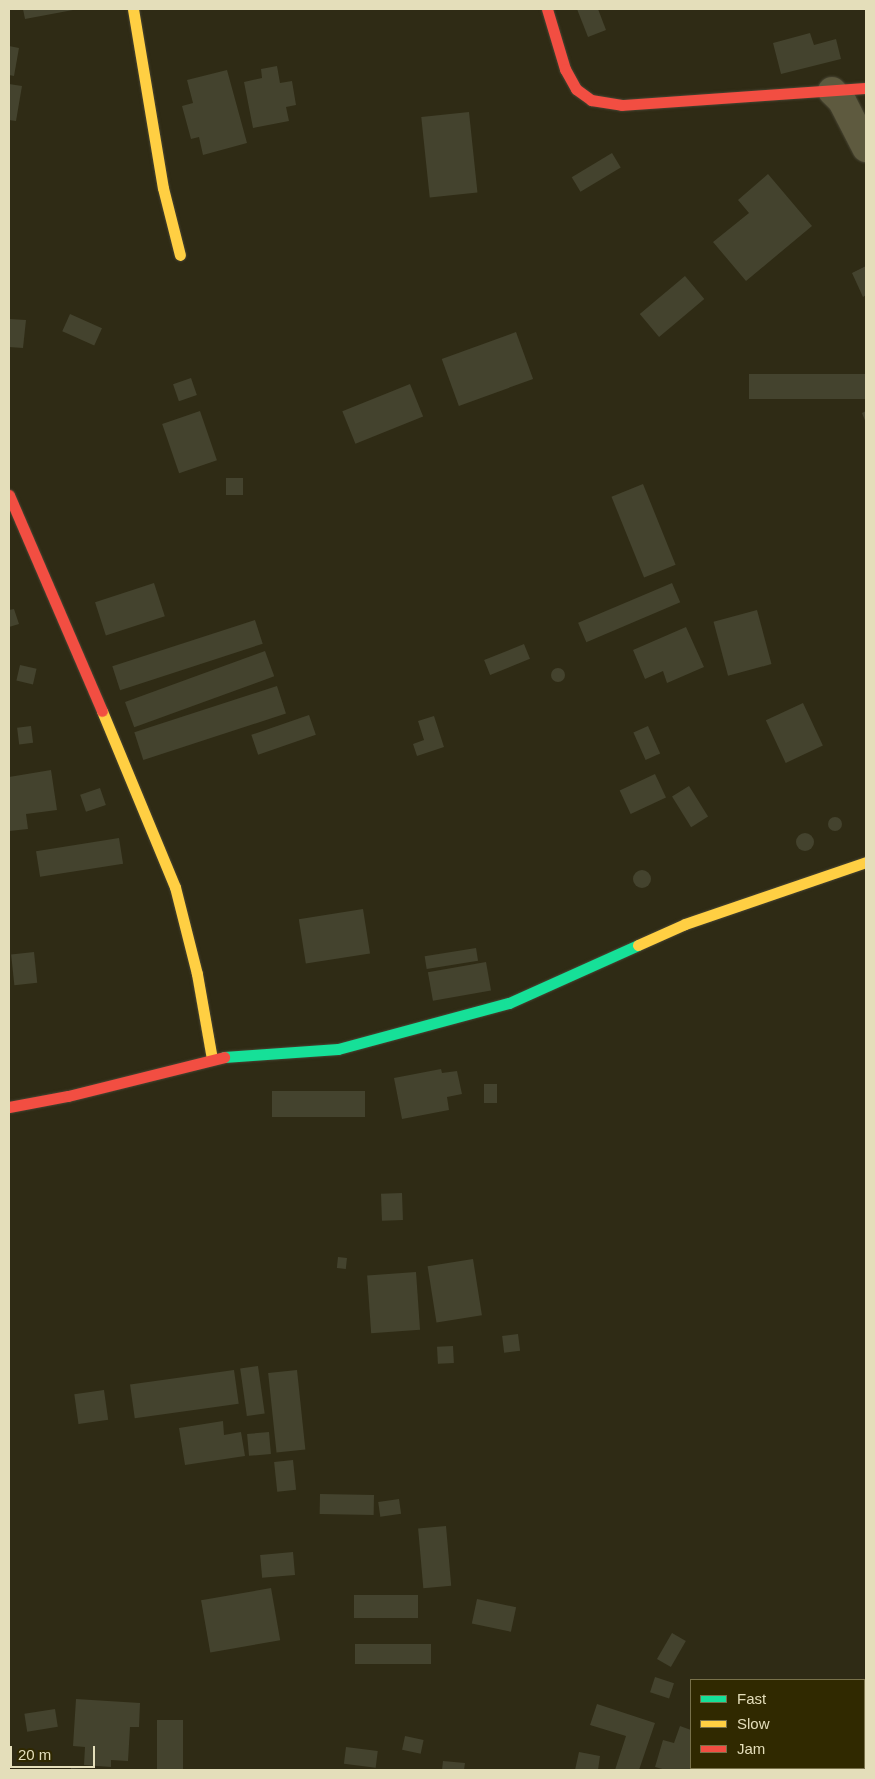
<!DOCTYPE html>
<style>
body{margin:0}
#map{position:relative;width:875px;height:1779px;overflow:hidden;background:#2f2b15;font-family:Helvetica,sans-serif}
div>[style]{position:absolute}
.building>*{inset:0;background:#44432e;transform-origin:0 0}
.round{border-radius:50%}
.roads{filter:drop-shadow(0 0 1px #484533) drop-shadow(0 0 1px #484533)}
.street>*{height:28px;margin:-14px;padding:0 14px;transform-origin:14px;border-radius:14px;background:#5e5a3f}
.fast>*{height:11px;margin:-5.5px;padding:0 5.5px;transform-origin:5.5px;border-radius:5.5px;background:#16e098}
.slow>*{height:11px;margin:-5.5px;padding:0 5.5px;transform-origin:5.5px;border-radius:5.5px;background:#ffcf43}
.jam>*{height:11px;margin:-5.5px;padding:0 5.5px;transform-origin:5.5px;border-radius:5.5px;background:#f24e42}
span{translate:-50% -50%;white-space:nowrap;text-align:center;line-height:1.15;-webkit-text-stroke:4px #302900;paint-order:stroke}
.frame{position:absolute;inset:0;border:10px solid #e4deba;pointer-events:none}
.legend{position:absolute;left:690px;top:1679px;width:175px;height:90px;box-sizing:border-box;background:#302900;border:1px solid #78714a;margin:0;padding:6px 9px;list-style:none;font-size:15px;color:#e4deba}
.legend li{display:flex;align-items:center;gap:10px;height:25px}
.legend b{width:25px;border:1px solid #78714a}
.scale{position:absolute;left:10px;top:1746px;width:85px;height:22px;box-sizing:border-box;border:2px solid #e4deba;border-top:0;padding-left:6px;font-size:15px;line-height:18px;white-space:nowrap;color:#e4deba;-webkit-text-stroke:4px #302900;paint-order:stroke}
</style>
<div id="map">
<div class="building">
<i style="clip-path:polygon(23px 9px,73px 9px,73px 10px,25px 19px)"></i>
<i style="clip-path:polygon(577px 9px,598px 9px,606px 30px,588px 37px)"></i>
<i style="clip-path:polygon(810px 33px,814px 45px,836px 39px,841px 59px,781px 74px,773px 43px)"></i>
<i style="clip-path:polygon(9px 46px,19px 48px,14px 76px,9px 75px)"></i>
<i style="clip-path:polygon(277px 66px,280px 83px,292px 81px,296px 105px,286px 107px,289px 121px,253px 128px,244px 82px,262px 78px,261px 69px)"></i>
<i style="clip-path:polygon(227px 70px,247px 143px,203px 155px,199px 137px,191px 139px,182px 106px,193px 103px,187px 80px)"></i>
<i style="clip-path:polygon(9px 84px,22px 86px,16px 121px,9px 120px)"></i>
<i style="left:469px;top:112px;width:81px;height:48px;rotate:84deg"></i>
<i style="left:612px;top:153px;width:17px;height:47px;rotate:59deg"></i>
<i style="clip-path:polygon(768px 174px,812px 226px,746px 281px,713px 242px,749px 213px,738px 200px)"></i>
<i style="clip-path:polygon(866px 266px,866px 295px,863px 297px,852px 273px)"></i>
<i style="left:685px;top:276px;width:30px;height:59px;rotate:50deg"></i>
<i style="left:70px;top:314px;width:35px;height:19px;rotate:24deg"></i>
<i style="clip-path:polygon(9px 319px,26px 320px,23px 348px,9px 347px)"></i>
<i style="left:516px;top:332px;width:50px;height:79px;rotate:70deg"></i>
<i style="left:866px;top:374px;width:25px;height:117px;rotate:90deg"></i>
<i style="left:191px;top:378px;width:18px;height:19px;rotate:71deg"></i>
<i style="left:410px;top:384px;width:35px;height:73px;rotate:68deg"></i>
<i style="left:200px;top:411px;width:52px;height:40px;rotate:71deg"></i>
<i style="clip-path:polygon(866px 411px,866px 423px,862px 413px)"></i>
<i style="left:226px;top:478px;width:17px;height:17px"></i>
<i style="left:643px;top:484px;width:87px;height:34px;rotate:68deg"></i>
<i style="left:154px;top:583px;width:35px;height:62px;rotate:72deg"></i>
<i style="left:672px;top:583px;width:21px;height:102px;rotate:67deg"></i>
<i style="clip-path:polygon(14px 609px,19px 624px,9px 627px,9px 610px)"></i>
<i style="left:757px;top:610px;width:56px;height:45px;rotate:75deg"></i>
<i style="left:255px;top:620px;width:25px;height:150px;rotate:72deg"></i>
<i style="clip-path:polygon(686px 627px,704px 667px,667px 683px,663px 671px,645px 679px,633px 650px)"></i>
<i style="left:524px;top:644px;width:16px;height:43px;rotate:68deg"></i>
<i style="left:265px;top:651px;width:27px;height:149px;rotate:70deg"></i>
<i style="left:20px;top:665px;width:17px;height:16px;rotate:13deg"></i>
<i class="round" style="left:551px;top:668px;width:14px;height:14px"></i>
<i style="left:277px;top:686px;width:29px;height:150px;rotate:72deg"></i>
<i style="left:803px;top:703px;width:47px;height:41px;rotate:65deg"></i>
<i style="left:309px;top:715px;width:21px;height:61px;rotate:71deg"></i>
<i style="clip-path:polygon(434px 716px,444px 747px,417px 756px,413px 744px,424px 740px,418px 721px)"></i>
<i style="left:31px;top:726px;width:17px;height:14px;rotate:83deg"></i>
<i style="left:648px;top:726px;width:30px;height:16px;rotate:66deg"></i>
<i style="clip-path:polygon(51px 770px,57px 810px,26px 814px,28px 829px,9px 831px,9px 777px)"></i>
<i style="left:655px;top:774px;width:26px;height:39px;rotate:65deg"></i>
<i style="left:689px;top:786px;width:36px;height:20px;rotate:58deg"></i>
<i style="left:100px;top:788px;width:18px;height:21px;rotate:71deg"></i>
<i class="round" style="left:828px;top:817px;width:14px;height:14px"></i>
<i class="round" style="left:796px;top:833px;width:18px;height:18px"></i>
<i style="left:119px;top:838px;width:26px;height:84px;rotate:81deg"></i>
<i class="round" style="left:633px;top:870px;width:18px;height:18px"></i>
<i style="left:363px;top:909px;width:45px;height:65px;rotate:81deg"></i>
<i style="left:476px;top:948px;width:13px;height:52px;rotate:81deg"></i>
<i style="left:34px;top:952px;width:31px;height:23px;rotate:84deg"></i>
<i style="left:486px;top:962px;width:29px;height:59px;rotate:80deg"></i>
<i style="clip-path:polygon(441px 1069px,442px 1073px,457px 1071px,462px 1094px,447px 1097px,449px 1110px,402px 1119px,394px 1078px)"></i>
<i style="left:484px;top:1084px;width:13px;height:19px"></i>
<i style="left:365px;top:1091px;width:26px;height:93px;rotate:90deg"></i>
<i style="left:402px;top:1193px;width:27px;height:21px;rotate:88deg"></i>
<i style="left:338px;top:1257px;width:9px;height:11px;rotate:6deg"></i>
<i style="left:473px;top:1259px;width:57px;height:46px;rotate:81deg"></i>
<i style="left:416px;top:1272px;width:58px;height:49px;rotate:86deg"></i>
<i style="left:518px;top:1334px;width:17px;height:16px;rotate:83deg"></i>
<i style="left:453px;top:1346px;width:17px;height:16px;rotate:87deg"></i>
<i style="left:258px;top:1366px;width:48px;height:18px;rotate:82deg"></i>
<i style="left:234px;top:1370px;width:34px;height:105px;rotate:82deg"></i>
<i style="left:297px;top:1370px;width:80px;height:29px;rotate:84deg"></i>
<i style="left:104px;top:1390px;width:30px;height:30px;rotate:82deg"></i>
<i style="clip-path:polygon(223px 1421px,224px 1435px,241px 1432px,245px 1456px,185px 1465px,179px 1428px)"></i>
<i style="left:269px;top:1432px;width:22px;height:22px;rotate:85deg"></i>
<i style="left:293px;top:1460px;width:30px;height:19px;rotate:84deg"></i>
<i style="left:320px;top:1494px;width:54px;height:20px;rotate:1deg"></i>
<i style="left:399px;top:1499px;width:15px;height:21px;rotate:82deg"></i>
<i style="left:446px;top:1526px;width:60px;height:28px;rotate:85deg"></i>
<i style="left:293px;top:1552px;width:23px;height:33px;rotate:85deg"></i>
<i style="left:271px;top:1588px;width:53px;height:71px;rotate:80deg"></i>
<i style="left:418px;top:1595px;width:23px;height:64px;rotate:90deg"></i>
<i style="left:477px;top:1599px;width:40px;height:25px;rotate:12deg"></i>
<i style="left:672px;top:1633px;width:16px;height:30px;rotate:30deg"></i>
<i style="left:431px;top:1644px;width:20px;height:76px;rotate:90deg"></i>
<i style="left:655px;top:1677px;width:20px;height:16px;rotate:18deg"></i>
<i style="left:864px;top:1694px;width:2px;height:36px;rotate:27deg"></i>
<i style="clip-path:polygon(76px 1699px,140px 1703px,139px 1727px,130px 1727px,128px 1761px,111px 1760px,111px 1767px,84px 1765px,85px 1747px,73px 1746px)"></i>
<i style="clip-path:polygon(597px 1704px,655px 1723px,639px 1770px,615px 1770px,626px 1736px,590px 1725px)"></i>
<i style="left:55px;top:1709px;width:18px;height:31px;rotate:81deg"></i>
<i style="left:157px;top:1720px;width:26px;height:50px"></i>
<i style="clip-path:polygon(680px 1726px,691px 1730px,691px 1768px,713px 1768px,712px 1770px,666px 1770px,655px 1767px,663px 1740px,674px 1743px)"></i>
<i style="left:405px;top:1736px;width:19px;height:14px;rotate:12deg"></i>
<i style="left:346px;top:1747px;width:32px;height:17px;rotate:7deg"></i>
<i style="clip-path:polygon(579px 1752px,600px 1756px,598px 1770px,575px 1770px)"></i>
<i style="clip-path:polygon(443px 1761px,465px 1763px,464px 1770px,442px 1770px)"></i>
<i style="clip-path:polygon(866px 1764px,866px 1770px,855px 1770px,855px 1768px)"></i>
<i style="clip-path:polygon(71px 1768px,88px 1769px,88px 1770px,71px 1770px)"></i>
</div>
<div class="roads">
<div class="street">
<i style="left:832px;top:91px;width:14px;rotate:45deg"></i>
<i style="left:842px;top:101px;width:53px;rotate:62.9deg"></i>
</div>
<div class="fast">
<i style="left:224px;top:1057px;width:114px;rotate:-4deg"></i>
<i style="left:338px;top:1049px;width:177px;rotate:-15.1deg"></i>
<i style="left:509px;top:1003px;width:141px;rotate:-24.2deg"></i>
</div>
<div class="slow">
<i style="left:133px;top:9px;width:181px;rotate:80.5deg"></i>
<i style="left:163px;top:188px;width:69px;rotate:75.8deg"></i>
<i style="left:102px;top:711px;width:191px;rotate:67.5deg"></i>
<i style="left:175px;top:887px;width:90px;rotate:75.8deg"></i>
<i style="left:197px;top:974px;width:86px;rotate:80deg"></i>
<i style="left:638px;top:945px;width:51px;rotate:-24.1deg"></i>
<i style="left:685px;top:924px;width:191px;rotate:-18.9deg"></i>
</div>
<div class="jam">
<i style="left:547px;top:9px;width:63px;rotate:73.3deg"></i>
<i style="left:565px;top:69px;width:23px;rotate:61deg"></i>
<i style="left:576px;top:89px;width:19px;rotate:36deg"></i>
<i style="left:591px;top:100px;width:31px;rotate:9deg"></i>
<i style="left:622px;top:105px;width:245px;rotate:-4deg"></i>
<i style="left:9px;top:495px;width:235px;rotate:66.7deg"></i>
<i style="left:9px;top:1107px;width:60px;rotate:-10.6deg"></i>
<i style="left:68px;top:1096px;width:161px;rotate:-14deg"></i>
</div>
</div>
<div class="frame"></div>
<ul class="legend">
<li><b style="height:6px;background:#16e098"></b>Fast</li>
<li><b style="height:6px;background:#ffcf43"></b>Slow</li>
<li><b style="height:6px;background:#f24e42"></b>Jam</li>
</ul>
<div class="scale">20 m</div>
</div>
